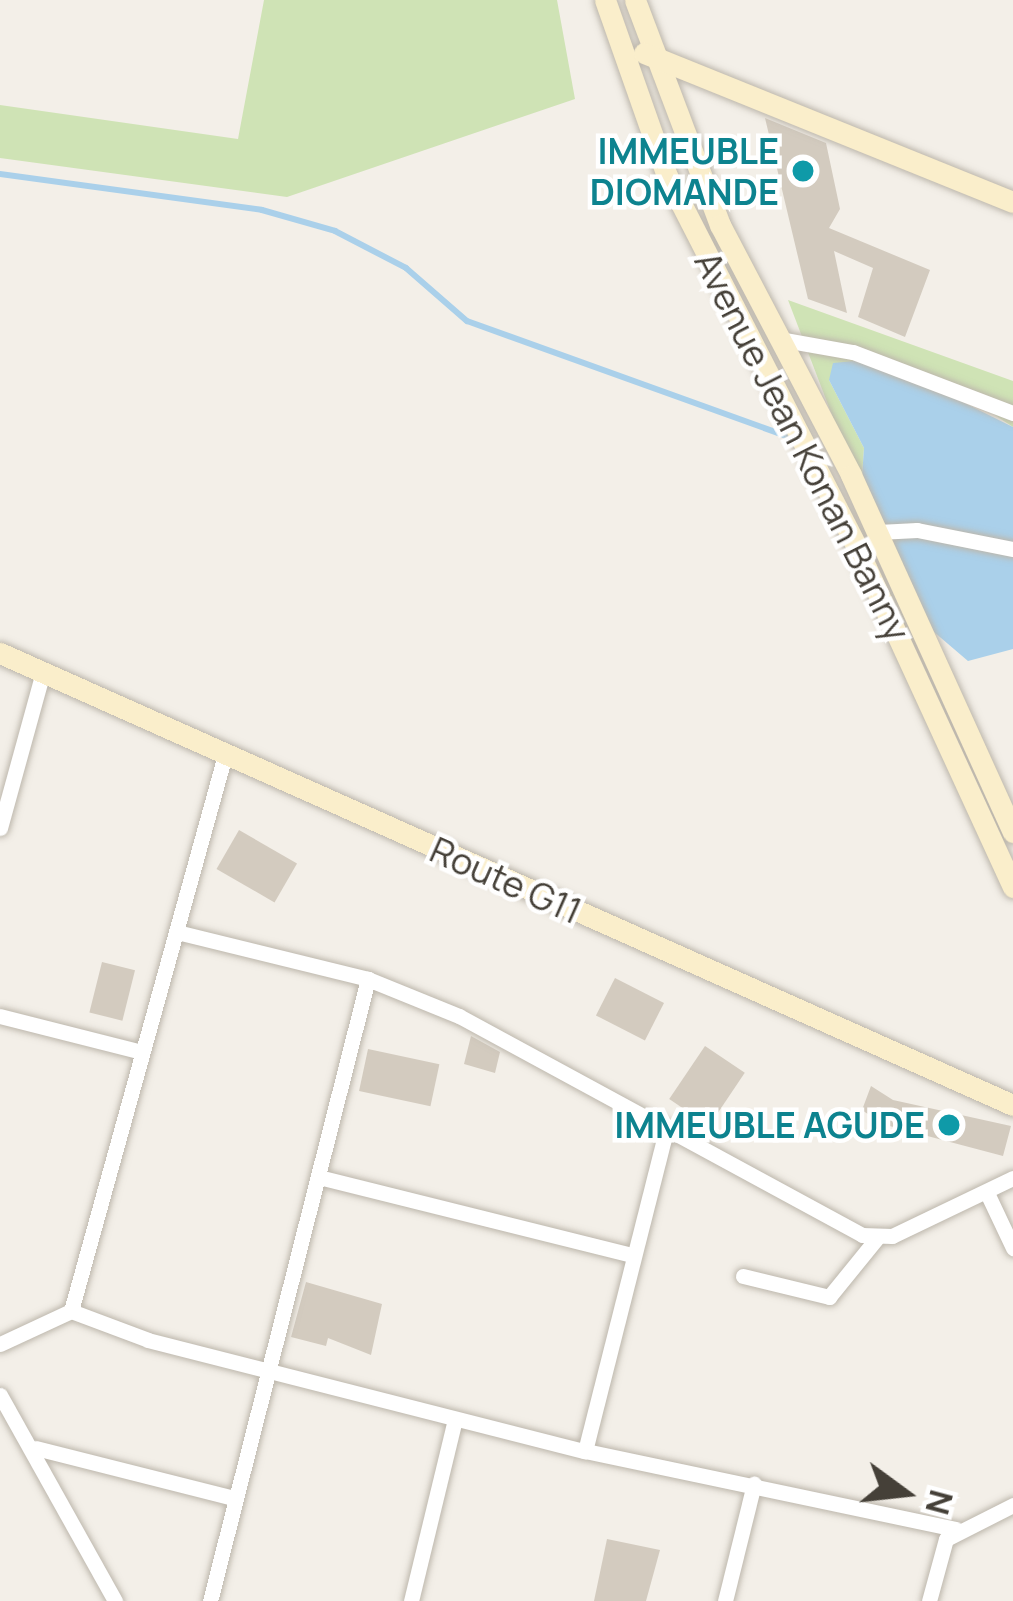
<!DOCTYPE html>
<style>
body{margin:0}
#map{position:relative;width:1013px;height:1601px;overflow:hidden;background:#f3efe8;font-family:Manrope,sans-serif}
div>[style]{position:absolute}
.green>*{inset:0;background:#cfe3b5}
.water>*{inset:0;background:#aad0ea}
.stream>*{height:6px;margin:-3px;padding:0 3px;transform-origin:3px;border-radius:3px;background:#aad0ea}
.building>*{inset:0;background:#d3cbbf;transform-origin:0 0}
.roads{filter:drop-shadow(0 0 3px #bdb7ac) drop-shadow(0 0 3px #bdb7ac)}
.street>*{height:15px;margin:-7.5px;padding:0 7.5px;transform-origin:7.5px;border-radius:7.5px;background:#fff}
.secondary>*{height:21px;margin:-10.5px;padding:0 10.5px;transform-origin:10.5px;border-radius:10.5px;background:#faeecb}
.dots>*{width:33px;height:33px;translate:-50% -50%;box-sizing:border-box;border:6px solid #fff;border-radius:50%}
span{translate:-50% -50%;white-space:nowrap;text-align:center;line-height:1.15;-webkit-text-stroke:9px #fff;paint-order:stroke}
.culture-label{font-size:36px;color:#0d838f;font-weight:700}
.right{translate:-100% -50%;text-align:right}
.street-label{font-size:36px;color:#454038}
.north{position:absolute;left:845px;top:1433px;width:120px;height:120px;-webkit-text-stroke:9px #fff;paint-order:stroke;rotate:105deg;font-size:33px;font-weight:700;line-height:48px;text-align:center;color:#454038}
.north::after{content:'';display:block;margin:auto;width:42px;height:54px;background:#454038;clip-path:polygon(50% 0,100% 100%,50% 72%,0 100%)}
</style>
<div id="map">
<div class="green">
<i style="clip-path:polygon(264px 0,557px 0,575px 99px,287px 197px,0 158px,0 105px,238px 139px)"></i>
<i style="clip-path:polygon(788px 300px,1013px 381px,1013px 427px,972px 400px,829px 380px,864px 448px,861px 491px)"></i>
</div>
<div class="water">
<i style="clip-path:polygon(876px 359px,1013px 427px,1013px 649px,968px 661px,934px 632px,861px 491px,864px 448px,829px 380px,833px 363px)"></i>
</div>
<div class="stream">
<i style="left:0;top:174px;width:264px;rotate:7.8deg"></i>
<i style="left:262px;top:210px;width:76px;rotate:16deg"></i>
<i style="left:335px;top:231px;width:80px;rotate:27.5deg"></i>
<i style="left:406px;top:268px;width:81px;rotate:41deg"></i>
<i style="left:467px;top:321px;width:348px;rotate:19.8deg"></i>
</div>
<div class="building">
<i style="clip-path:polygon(765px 118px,826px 143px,840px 209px,829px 228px,930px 270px,905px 337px,858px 317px,873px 268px,834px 251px,847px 313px,808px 299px)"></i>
<i style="left:239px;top:830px;width:67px;height:45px;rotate:30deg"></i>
<i style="left:102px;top:962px;width:34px;height:52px;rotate:14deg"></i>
<i style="left:615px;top:978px;width:55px;height:42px;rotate:27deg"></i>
<i style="clip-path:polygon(471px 1036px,500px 1052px,495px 1073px,464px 1064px)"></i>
<i style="left:705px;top:1046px;width:48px;height:64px;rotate:34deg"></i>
<i style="left:368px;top:1049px;width:73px;height:43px;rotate:12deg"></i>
<i style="clip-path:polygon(871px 1086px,893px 1100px,1011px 1126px,1003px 1156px,882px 1124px,862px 1110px)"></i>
<i style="clip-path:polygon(306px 1282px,382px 1304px,371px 1355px,328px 1338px,326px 1346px,291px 1337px)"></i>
<i style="clip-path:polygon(607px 1539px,660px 1550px,646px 1601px,594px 1601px)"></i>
</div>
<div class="roads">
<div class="street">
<i style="left:779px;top:339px;width:75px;rotate:10deg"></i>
<i style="left:853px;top:352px;width:171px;rotate:20.9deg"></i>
<i style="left:878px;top:532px;width:39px;rotate:-3deg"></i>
<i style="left:917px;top:530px;width:98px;rotate:11.2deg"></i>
<i style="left:0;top:828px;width:162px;rotate:-74.6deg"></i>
<i style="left:177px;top:932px;width:197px;rotate:13.8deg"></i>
<i style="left:368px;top:979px;width:98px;rotate:22.1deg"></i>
<i style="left:459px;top:1016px;width:459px;rotate:28.5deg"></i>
<i style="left:862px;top:1235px;width:30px;rotate:2deg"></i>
<i style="left:892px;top:1236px;width:134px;rotate:-25.6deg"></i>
<i style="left:0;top:1016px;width:146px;rotate:14.2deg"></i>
<i style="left:323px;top:1178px;width:317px;rotate:14deg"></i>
<i style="left:988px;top:1195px;width:59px;rotate:64.7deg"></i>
<i style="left:743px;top:1276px;width:89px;rotate:13.7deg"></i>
<i style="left:829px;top:1297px;width:76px;rotate:-50.9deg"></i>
<i style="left:71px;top:1311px;width:82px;rotate:20.6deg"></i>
<i style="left:148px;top:1340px;width:451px;rotate:14.3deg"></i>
<i style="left:585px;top:1451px;width:379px;rotate:11.9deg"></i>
<i style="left:0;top:1344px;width:78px;rotate:-24.9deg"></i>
<i style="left:71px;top:1311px;width:577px;rotate:-74.52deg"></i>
<i style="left:0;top:1395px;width:236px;rotate:60.8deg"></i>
<i style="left:36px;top:1448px;width:203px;rotate:14.2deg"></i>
<i style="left:585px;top:1451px;width:326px;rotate:-75.8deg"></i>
<i style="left:210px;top:1601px;width:642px;rotate:-75.75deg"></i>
<i style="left:411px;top:1601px;width:187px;rotate:-76.4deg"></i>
<i style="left:725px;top:1601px;width:121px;rotate:-76.1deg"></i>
<i style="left:929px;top:1601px;width:64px;rotate:-74.7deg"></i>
<i style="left:946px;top:1539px;width:75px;rotate:-26.9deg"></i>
</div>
<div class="secondary">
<i style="left:605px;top:0;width:187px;rotate:70.6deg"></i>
<i style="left:667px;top:176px;width:420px;rotate:62.9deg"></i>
<i style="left:858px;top:550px;width:371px;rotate:65.3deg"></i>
<i style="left:635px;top:0;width:241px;rotate:69.3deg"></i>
<i style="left:720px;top:225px;width:282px;rotate:62.3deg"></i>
<i style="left:851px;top:475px;width:392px;rotate:65.6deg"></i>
<i style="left:644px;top:53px;width:398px;rotate:22deg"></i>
<i style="left:0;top:653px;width:1109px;rotate:24.05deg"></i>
</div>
</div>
<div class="dots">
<i style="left:803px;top:171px;background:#0f9aa8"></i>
<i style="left:949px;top:1125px;background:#0f9aa8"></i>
</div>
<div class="culture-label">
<span class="right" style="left:779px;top:171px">IMMEUBLE<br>DIOMANDE</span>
<span class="right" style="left:925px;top:1125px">IMMEUBLE AGUDE</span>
</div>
<div class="street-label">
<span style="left:803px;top:446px;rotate:63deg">Avenue Jean Konan Banny</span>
<span style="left:506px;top:880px;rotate:24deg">Route G11</span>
</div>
<div class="north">N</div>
</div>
